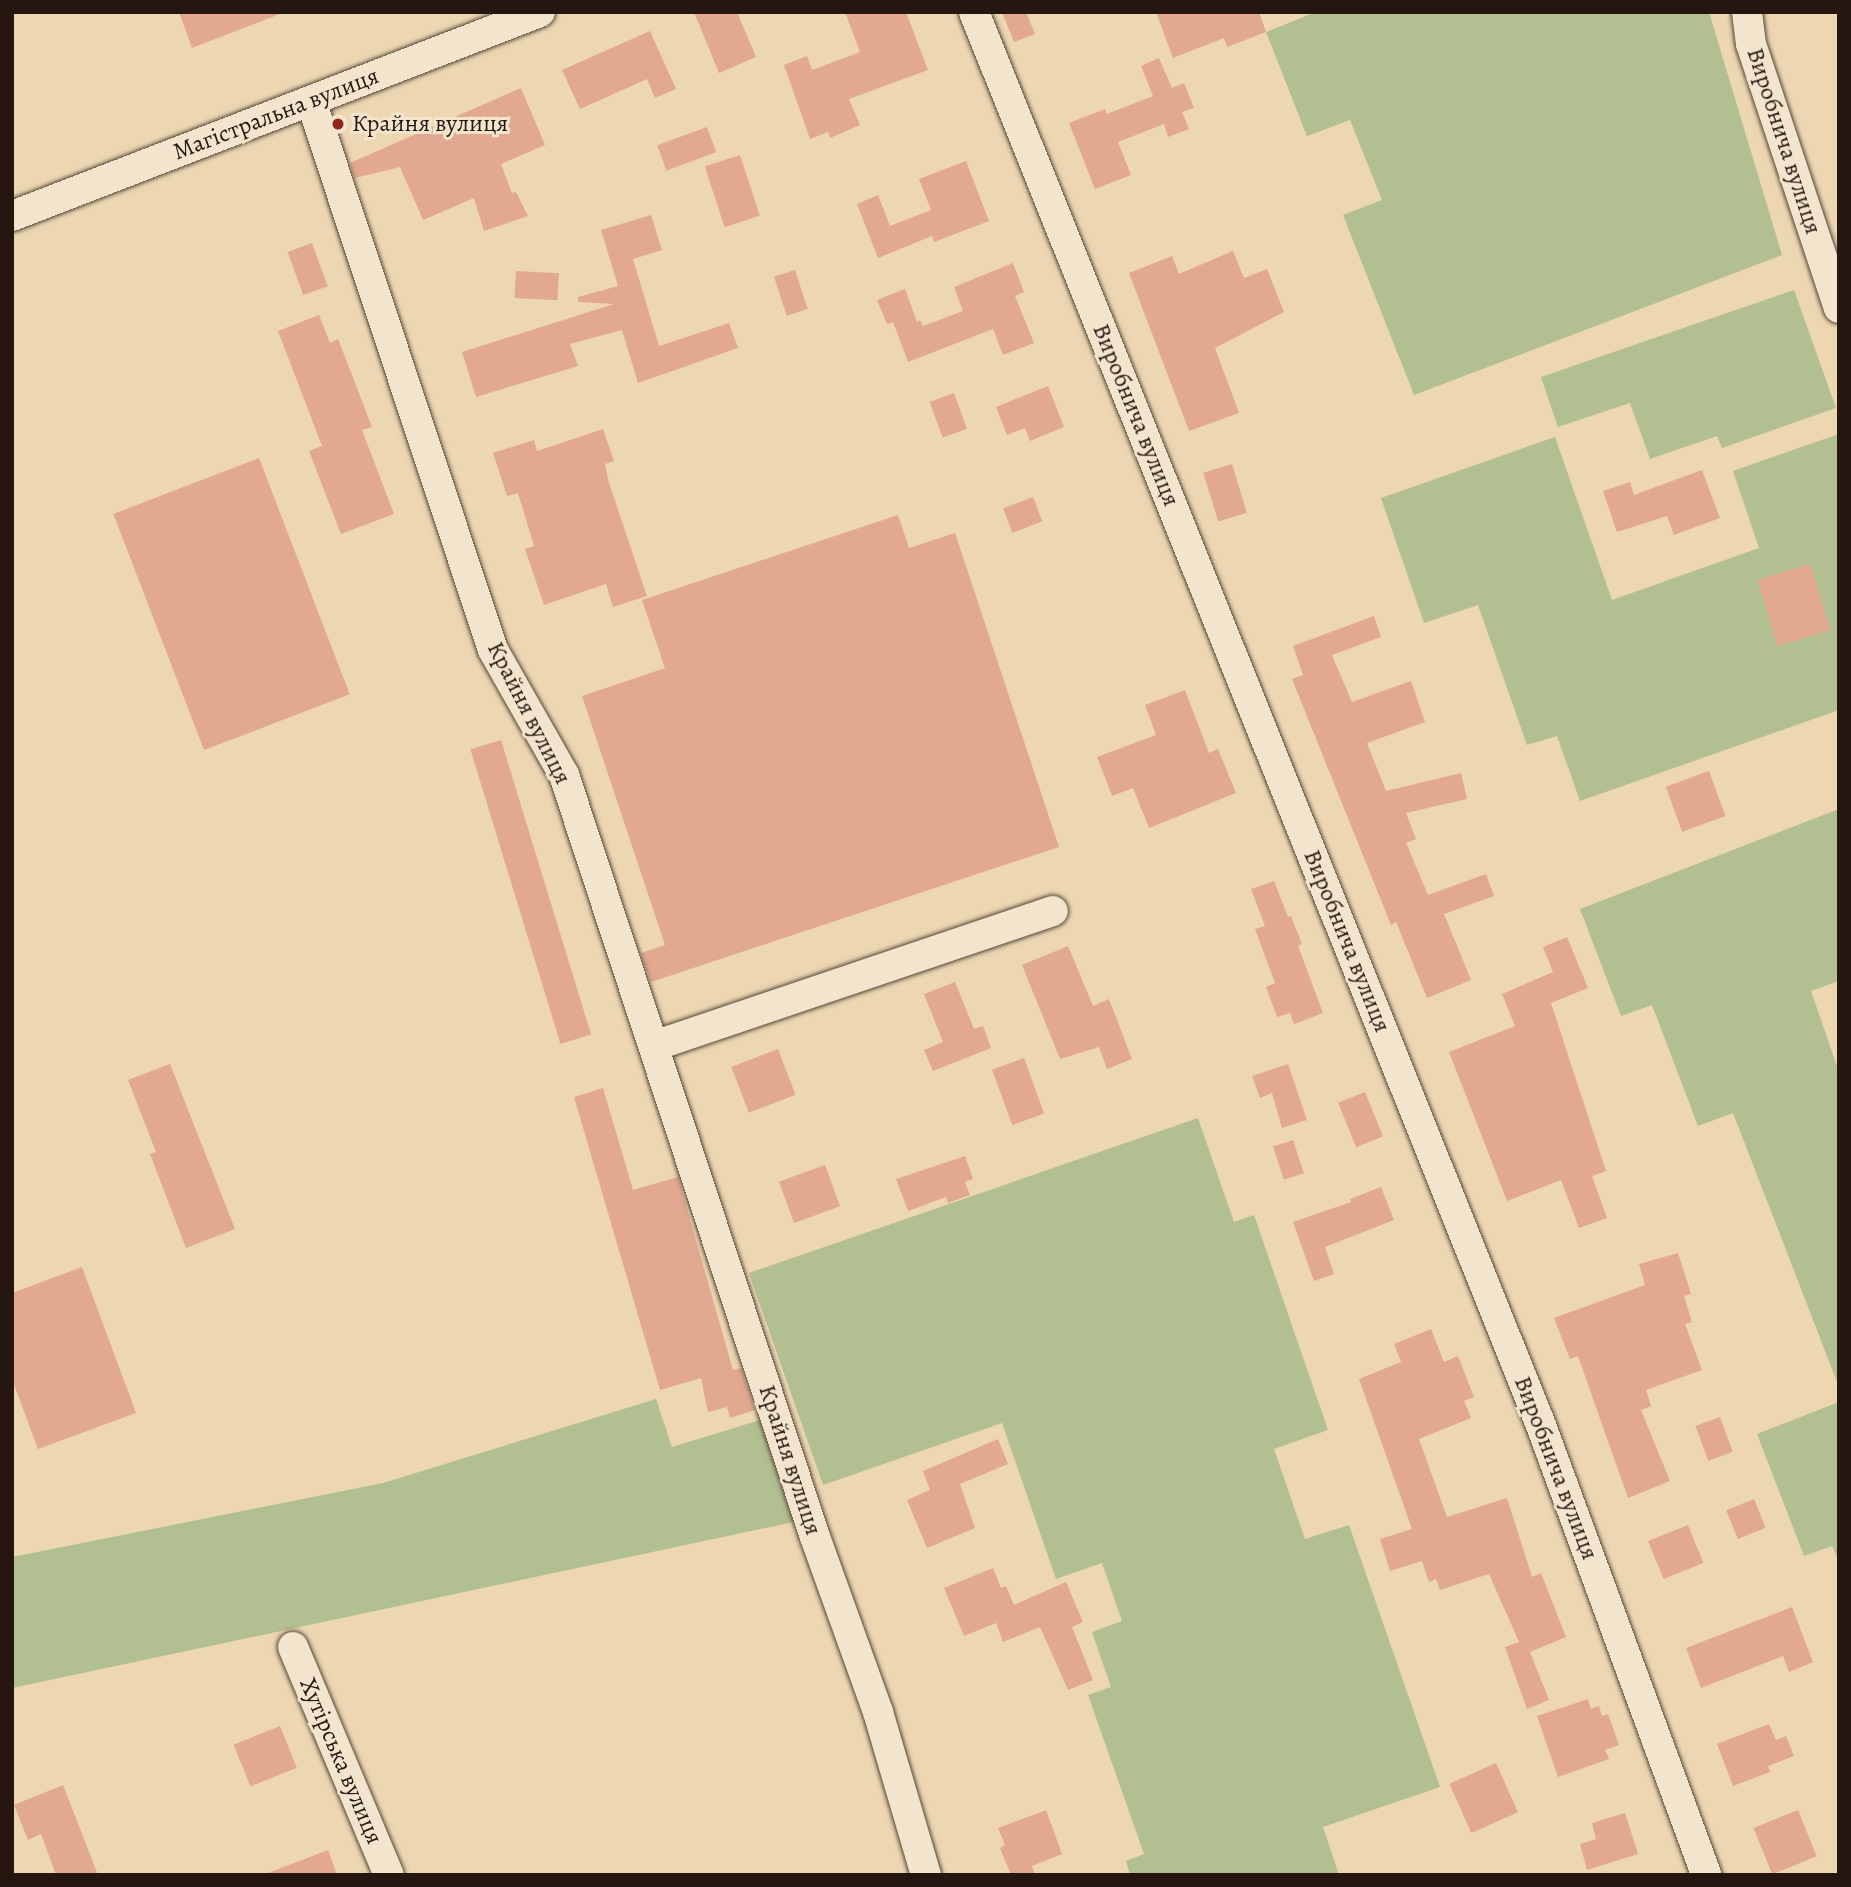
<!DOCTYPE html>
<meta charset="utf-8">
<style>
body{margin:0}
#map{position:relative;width:1851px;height:1887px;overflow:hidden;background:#ecd7b2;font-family:Alegreya,serif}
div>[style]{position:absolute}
.green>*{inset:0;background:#b2bf90}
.building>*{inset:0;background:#e2a890;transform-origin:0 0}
.roads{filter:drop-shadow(0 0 2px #574638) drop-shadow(0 0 2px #574638)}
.minor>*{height:30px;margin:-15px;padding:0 15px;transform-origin:15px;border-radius:15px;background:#f3e5cd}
.dots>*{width:19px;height:19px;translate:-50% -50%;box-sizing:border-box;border:4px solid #f3e5cd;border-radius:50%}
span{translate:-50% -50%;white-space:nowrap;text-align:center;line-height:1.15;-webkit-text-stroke:6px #f3e5cd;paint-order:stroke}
.street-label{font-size:24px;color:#251610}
.poi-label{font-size:24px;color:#251610}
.left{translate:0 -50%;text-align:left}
.frame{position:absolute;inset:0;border:14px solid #251610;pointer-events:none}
</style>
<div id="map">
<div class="green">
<i style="clip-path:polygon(1316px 12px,1709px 12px,1782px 255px,1414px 395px,1343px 215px,1382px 200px,1350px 120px,1307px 136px,1266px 32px)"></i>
<i style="clip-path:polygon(1794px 290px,1836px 408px,1722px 448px,1717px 436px,1650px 459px,1630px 403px,1558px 427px,1541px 377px)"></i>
<i style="clip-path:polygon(1839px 434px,1839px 710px,1580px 801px,1557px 736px,1527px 745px,1478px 605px,1424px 623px,1381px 498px,1555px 437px,1612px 600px,1759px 548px,1733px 471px)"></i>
<i style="clip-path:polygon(1839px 809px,1839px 981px,1811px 991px,1839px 1072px,1839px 1387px,1733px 1113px,1698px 1126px,1652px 1005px,1621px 1016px,1580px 909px)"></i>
<i style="clip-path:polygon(1198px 1118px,1234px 1222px,1254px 1215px,1328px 1430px,1274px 1449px,1305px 1539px,1349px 1525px,1440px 1787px,1323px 1827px,1339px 1875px,1130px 1875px,1126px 1861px,1144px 1854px,1088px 1695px,1111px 1687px,1092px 1632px,1122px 1621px,1102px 1563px,1056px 1579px,1002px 1423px,823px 1485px,749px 1273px)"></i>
<i style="clip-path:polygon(656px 1399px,672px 1447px,760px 1420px,794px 1522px,12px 1688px,12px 1557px,383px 1483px)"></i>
<i style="clip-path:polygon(1839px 1402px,1839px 1562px,1832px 1546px,1804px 1556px,1757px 1434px)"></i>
</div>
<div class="building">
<i style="clip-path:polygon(179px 12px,279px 12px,280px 14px,192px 48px)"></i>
<i style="clip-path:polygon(694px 12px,737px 12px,756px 57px,719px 73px)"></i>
<i style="clip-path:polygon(845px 12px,906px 12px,928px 70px,849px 99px,860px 125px,830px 138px,828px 132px,810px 139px,784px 65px,807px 56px,812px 70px,860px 52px)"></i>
<i style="clip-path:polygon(1002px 12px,1026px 12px,1035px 34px,1014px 42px)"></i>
<i style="clip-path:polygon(1156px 12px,1259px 12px,1266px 32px,1227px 47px,1224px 38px,1173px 58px)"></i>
<i style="clip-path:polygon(650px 31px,676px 89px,655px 98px,647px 79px,580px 109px,562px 70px)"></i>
<i style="clip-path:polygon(1159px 58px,1172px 88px,1184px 83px,1194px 108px,1182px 112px,1189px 129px,1168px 137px,1164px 124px,1118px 142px,1131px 175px,1095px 189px,1069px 123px,1105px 109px,1107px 114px,1153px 96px,1141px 66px)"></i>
<i style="clip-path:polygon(521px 88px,545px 145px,501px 164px,512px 193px,516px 192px,528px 216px,484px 231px,474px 198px,423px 220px,400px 167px,355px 178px,350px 163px)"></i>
<i style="left:707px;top:127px;width:27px;height:53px;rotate:70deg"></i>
<i style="left:740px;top:155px;width:64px;height:37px;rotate:72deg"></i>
<i style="clip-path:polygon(966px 161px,989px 221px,934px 242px,932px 236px,878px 258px,857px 204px,878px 195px,890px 226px,931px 210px,919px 179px)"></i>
<i style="clip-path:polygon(651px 215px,662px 250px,633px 259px,659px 346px,729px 323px,738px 348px,638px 383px,622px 330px,570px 344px,578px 366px,476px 397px,462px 352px,614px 304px,578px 302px,578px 297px,618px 286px,601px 230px)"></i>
<i style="left:312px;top:243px;width:46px;height:26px;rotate:70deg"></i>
<i style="clip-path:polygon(1233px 251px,1244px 278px,1267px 269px,1284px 312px,1215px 348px,1239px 413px,1189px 431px,1129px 273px,1172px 256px,1179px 274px)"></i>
<i style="clip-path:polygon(1013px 263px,1024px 292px,1015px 296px,1034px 343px,1003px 355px,993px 329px,908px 362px,893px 322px,887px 324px,877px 300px,905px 289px,917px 322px,920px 320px,923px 326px,963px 311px,954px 287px)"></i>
<i style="left:795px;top:270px;width:41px;height:22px;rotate:72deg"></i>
<i style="left:516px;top:271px;width:43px;height:27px;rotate:3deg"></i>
<i style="clip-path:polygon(319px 315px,330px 343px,338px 339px,372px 427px,362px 430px,394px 514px,341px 534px,309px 451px,322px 446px,278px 331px)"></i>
<i style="clip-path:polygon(1048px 386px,1064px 427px,1030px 441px,1025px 428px,1007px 435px,996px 407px)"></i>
<i style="left:954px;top:393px;width:38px;height:26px;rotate:70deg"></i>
<i style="clip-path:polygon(603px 429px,614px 461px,605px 464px,609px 483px,647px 596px,613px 607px,606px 584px,544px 605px,525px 549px,534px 546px,518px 493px,507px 496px,493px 453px,534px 440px,537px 451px)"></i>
<i style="left:259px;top:458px;width:253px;height:156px;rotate:69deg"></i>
<i style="left:1232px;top:464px;width:51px;height:30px;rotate:73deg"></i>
<i style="clip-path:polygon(1702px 470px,1720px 518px,1674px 535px,1667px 516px,1617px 532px,1603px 491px,1630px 482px,1634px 495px)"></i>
<i style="left:1033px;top:497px;width:26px;height:32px;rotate:69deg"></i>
<i style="clip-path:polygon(898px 515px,909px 548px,955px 533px,1059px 847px,651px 982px,641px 953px,665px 945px,582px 696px,665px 668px,642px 600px)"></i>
<i style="left:1810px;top:564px;width:69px;height:55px;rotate:73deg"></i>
<i style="clip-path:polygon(1374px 616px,1381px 637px,1332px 655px,1352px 702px,1411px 681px,1425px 722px,1367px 743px,1386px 791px,1461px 773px,1467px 799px,1406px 813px,1416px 839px,1406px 843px,1428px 895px,1486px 874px,1494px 896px,1444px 914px,1471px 980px,1427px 998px,1396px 922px,1391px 925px,1292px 679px,1303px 675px,1293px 646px)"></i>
<i style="clip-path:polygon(1185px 690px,1209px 753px,1218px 749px,1236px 793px,1149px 828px,1133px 788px,1112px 796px,1097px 757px,1156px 735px,1145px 705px)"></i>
<i style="left:501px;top:740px;width:308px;height:32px;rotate:73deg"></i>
<i style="left:1709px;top:771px;width:48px;height:46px;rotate:70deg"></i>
<i style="clip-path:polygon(1274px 881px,1288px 917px,1291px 916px,1302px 944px,1298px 946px,1323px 1013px,1294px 1024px,1290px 1013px,1277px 1017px,1266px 987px,1275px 983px,1255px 929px,1265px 926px,1251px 889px)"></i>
<i style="clip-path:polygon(1567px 937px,1588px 988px,1551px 1003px,1606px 1171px,1592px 1176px,1607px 1218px,1579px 1228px,1561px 1180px,1507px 1201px,1449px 1052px,1515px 1026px,1502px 994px,1553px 972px,1543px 947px)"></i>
<i style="clip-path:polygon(1068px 946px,1093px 1006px,1109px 999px,1132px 1059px,1107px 1069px,1099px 1047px,1060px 1059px,1022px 965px)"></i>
<i style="clip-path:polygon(955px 982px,974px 1029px,983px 1026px,991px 1048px,933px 1071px,924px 1050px,943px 1042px,924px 994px)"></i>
<i style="left:778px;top:1049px;width:49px;height:50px;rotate:69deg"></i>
<i style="left:1024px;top:1058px;width:59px;height:34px;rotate:70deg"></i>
<i style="clip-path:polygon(170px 1064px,235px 1229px,186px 1248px,150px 1154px,156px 1152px,128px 1080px)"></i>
<i style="clip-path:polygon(1288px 1064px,1307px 1120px,1282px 1128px,1272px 1093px,1260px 1098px,1252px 1076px)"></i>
<i style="clip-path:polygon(603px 1088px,633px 1190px,678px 1177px,733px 1370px,741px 1368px,755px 1410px,730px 1418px,727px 1407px,708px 1412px,701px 1378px,660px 1390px,574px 1097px)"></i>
<i style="left:1365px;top:1092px;width:48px;height:29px;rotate:68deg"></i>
<i style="left:1293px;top:1140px;width:35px;height:21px;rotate:72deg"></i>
<i style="clip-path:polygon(965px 1156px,973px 1179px,965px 1182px,970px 1195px,948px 1203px,946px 1197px,908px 1211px,896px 1179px)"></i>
<i style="left:825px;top:1165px;width:44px;height:49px;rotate:70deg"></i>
<i style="clip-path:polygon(1381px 1187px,1394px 1220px,1325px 1247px,1334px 1274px,1314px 1281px,1293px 1222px,1351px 1202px,1350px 1199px)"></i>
<i style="clip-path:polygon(1678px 1253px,1691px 1294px,1684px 1296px,1692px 1322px,1685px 1324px,1702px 1370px,1646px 1390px,1651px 1406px,1641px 1410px,1670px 1481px,1628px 1498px,1578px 1356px,1570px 1359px,1554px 1318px,1645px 1285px,1639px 1264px)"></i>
<i style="clip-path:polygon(82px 1267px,136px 1413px,38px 1449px,12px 1379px,12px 1293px)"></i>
<i style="clip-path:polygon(1431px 1329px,1444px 1362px,1458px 1356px,1474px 1397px,1464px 1401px,1471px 1418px,1419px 1439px,1447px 1517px,1507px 1498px,1532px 1577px,1541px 1573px,1566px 1637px,1530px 1652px,1549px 1700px,1527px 1709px,1505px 1647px,1519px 1642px,1489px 1574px,1440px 1590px,1436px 1579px,1429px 1582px,1422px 1561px,1390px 1571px,1380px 1539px,1412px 1529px,1359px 1379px,1401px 1362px,1394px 1344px)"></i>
<i style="left:1720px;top:1417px;width:37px;height:26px;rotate:70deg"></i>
<i style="clip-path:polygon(998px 1439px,1008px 1464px,960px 1484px,975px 1528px,927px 1548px,907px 1500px,930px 1490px,923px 1471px)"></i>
<i style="left:1754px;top:1499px;width:31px;height:30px;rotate:68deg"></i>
<i style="left:1688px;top:1525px;width:41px;height:43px;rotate:68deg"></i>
<i style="clip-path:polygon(993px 1568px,1001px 1588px,1006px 1586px,1014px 1605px,1066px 1582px,1083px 1622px,1072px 1627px,1093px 1680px,1068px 1690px,1040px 1627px,1003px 1642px,996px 1623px,964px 1636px,944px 1588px)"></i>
<i style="clip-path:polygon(1792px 1607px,1813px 1662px,1789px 1672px,1783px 1656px,1701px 1688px,1686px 1648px)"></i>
<i style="clip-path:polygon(1588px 1699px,1591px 1709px,1599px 1706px,1602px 1716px,1608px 1714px,1619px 1745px,1605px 1750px,1609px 1759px,1558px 1777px,1537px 1716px)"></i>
<i style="clip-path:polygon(1769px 1724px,1776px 1740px,1786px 1736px,1794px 1756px,1768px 1766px,1770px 1772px,1733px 1786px,1717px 1744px)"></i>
<i style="left:280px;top:1726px;width:45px;height:50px;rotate:68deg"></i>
<i style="left:1496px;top:1763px;width:54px;height:51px;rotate:66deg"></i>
<i style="clip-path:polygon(63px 1785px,98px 1875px,56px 1875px,41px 1834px,28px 1840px,14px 1805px)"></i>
<i style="clip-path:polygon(1046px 1810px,1062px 1854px,1032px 1866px,1035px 1875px,1011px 1875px,1000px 1848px,1005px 1845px,998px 1828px)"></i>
<i style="left:1798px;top:1810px;width:50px;height:48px;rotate:68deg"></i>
<i style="clip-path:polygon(1625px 1813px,1638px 1854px,1587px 1870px,1580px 1844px,1596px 1839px,1592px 1823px)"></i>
<i style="clip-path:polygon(328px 1850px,337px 1875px,269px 1875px,268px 1873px)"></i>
</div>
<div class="roads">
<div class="minor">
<i style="left:974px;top:12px;width:1517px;rotate:68.14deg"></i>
<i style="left:1539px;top:1420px;width:485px;rotate:69.8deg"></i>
<i style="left:1747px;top:12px;width:32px;rotate:83deg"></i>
<i style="left:1751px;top:44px;width:278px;rotate:71.6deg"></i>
<i style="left:311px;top:101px;width:578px;rotate:71.66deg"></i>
<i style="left:493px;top:650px;width:144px;rotate:60.4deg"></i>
<i style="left:564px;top:775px;width:802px;rotate:71.77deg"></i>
<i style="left:815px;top:1537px;width:186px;rotate:70.2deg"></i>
<i style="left:878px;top:1712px;width:170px;rotate:73.6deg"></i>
<i style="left:12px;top:216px;width:566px;rotate:-21.12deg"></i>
<i style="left:654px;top:1046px;width:421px;rotate:-18.7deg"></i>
<i style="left:293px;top:1647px;width:247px;rotate:67.2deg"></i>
</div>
</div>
<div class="dots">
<i style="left:338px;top:124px;background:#8f2418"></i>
</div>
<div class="street-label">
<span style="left:276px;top:114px;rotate:-21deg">Магістральна вулиця</span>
<span style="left:1784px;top:141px;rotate:72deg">Виробнича вулиця</span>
<span style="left:1136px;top:415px;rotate:68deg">Виробнича вулиця</span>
<span style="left:529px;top:713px;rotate:63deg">Крайня вулиця</span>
<span style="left:1347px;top:941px;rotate:68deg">Виробнича вулиця</span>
<span style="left:790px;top:1460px;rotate:72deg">Крайня вулиця</span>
<span style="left:1556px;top:1468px;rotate:69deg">Виробнича вулиця</span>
<span style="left:341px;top:1761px;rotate:67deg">Хутірська вулиця</span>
</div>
<div class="poi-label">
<span class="left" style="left:352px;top:124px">Крайня вулиця</span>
</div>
<div class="frame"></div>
</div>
